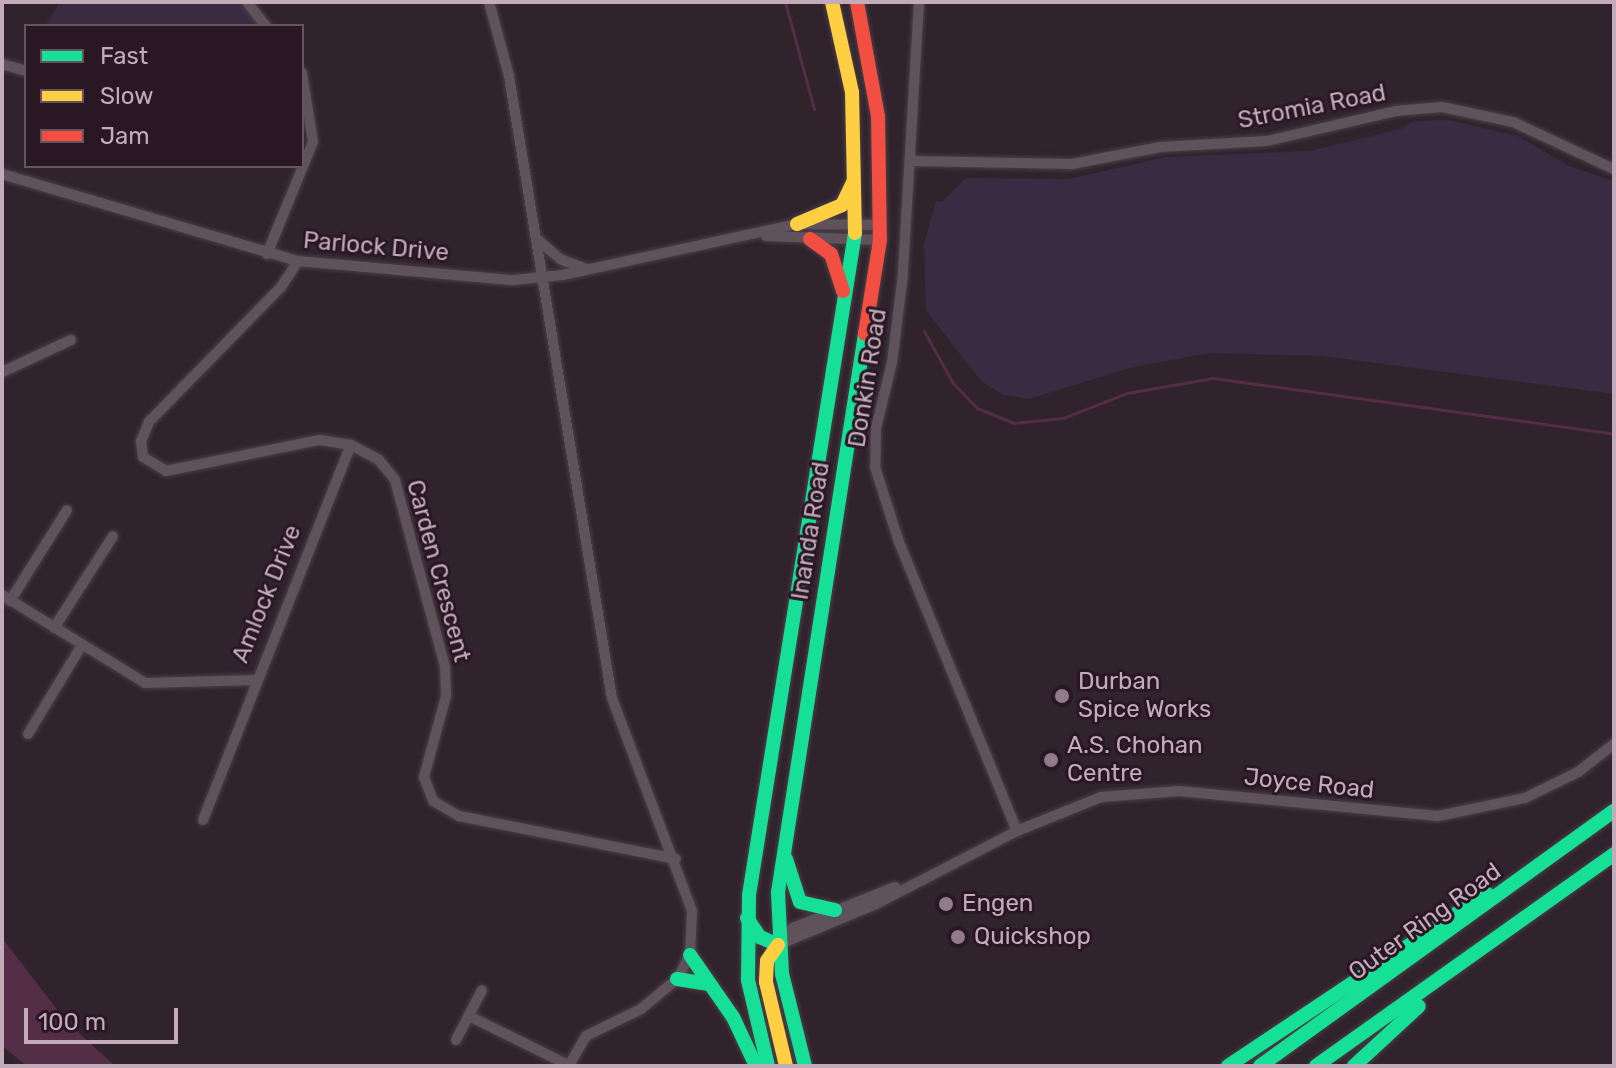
<!DOCTYPE html>
<style>
body{margin:0}
#map{position:relative;width:1616px;height:1068px;overflow:hidden;background:#30232c;font-family:Rubik,sans-serif}
div>[style]{position:absolute}
.green>*{inset:0;background:#3a2b43}
.water>*{inset:0;background:#542d47}
.stream>*{height:3px;margin:-1.5px;padding:0 1.5px;transform-origin:1.5px;border-radius:1.5px;background:#542d47}
.roads{filter:drop-shadow(0 0 2px #493f46) drop-shadow(0 0 2px #493f46)}
.street>*{height:10px;margin:-5px;padding:0 5px;transform-origin:5px;border-radius:5px;background:#5f525a}
.fast>*{height:14px;margin:-7px;padding:0 7px;transform-origin:7px;border-radius:7px;background:#16e098}
.slow>*{height:14px;margin:-7px;padding:0 7px;transform-origin:7px;border-radius:7px;background:#ffcf43}
.jam>*{height:14px;margin:-7px;padding:0 7px;transform-origin:7px;border-radius:7px;background:#f24e42}
.dots>*{width:22px;height:22px;translate:-50% -50%;box-sizing:border-box;border:4px solid #2a1724;border-radius:50%}
span{translate:-50% -50%;white-space:nowrap;text-align:center;line-height:1.15;-webkit-text-stroke:6px #2a1724;paint-order:stroke}
.street-label{font-size:24px;color:#c3abba}
.poi-label{font-size:24px;color:#c3abba}
.left{translate:0 -50%;text-align:left}
.frame{position:absolute;inset:0;border:4px solid #c3abba;pointer-events:none}
.legend{position:absolute;left:24px;top:24px;width:280px;height:144px;box-sizing:border-box;background:#2a1724;border:2px solid #675260;margin:0;padding:10px 14px;list-style:none;font-size:24px;color:#c3abba}
.legend li{display:flex;align-items:center;gap:16px;height:40px}
.legend b{width:40px;border:2px solid #675260}
.scale{position:absolute;left:24px;top:1008px;width:154px;height:36px;box-sizing:border-box;border:4px solid #c3abba;border-top:0;padding-left:10px;font-size:24px;line-height:28px;white-space:nowrap;color:#c3abba;-webkit-text-stroke:6px #2a1724;paint-order:stroke}
</style>
<div id="map">
<div class="green">
<i style="clip-path:polygon(60px 2px,246px 2px,265px 26px,45px 26px)"></i>
<i style="clip-path:polygon(1449px 120px,1518px 136px,1569px 166px,1614px 181px,1614px 394px,1322px 356px,1210px 353px,1133px 367px,1029px 399px,1003px 395px,981px 381px,926px 310px,924px 244px,936px 201px,942px 202px,966px 178px,1069px 179px,1166px 157px,1310px 151px,1401px 129px,1413px 121px)"></i>
</div>
<div class="water">
<i style="clip-path:polygon(2px 938px,66px 1021px,115px 1066px,27px 1066px,2px 1046px)"></i>
</div>
<div class="stream">
<i style="left:785px;top:2px;width:111px;rotate:74.8deg"></i>
<i style="left:924px;top:331px;width:60px;rotate:60.9deg"></i>
<i style="left:953px;top:383px;width:35px;rotate:46deg"></i>
<i style="left:977px;top:408px;width:40px;rotate:22deg"></i>
<i style="left:1014px;top:423px;width:49px;rotate:-5.8deg"></i>
<i style="left:1063px;top:418px;width:69px;rotate:-21.3deg"></i>
<i style="left:1127px;top:393px;width:87px;rotate:-9.9deg"></i>
<i style="left:1213px;top:378px;width:405px;rotate:7.9deg"></i>
</div>
<div class="roads">
<div class="street">
<i style="left:247px;top:2px;width:31px;rotate:52deg"></i>
<i style="left:489px;top:2px;width:77px;rotate:74.9deg"></i>
<i style="left:509px;top:76px;width:630px;rotate:80.6deg"></i>
<i style="left:612px;top:698px;width:228px;rotate:69.4deg"></i>
<i style="left:692px;top:911px;width:44px;rotate:92.6deg"></i>
<i style="left:690px;top:955px;width:27px;rotate:118deg"></i>
<i style="left:677px;top:979px;width:47px;rotate:140.2deg"></i>
<i style="left:641px;top:1009px;width:61px;rotate:153.9deg"></i>
<i style="left:586px;top:1036px;width:34px;rotate:120deg"></i>
<i style="left:919px;top:2px;width:272px;rotate:93.4deg"></i>
<i style="left:903px;top:274px;width:89px;rotate:97.1deg"></i>
<i style="left:892px;top:362px;width:68px;rotate:103.6deg"></i>
<i style="left:876px;top:428px;width:39px;rotate:91deg"></i>
<i style="left:875px;top:467px;width:79px;rotate:72.3deg"></i>
<i style="left:899px;top:542px;width:312px;rotate:67.8deg"></i>
<i style="left:2px;top:64px;width:25px;rotate:16deg"></i>
<i style="left:911px;top:161px;width:161px;rotate:1.1deg"></i>
<i style="left:1072px;top:164px;width:90px;rotate:-10.9deg"></i>
<i style="left:1160px;top:147px;width:107px;rotate:-3.2deg"></i>
<i style="left:1267px;top:141px;width:132px;rotate:-13.1deg"></i>
<i style="left:1396px;top:111px;width:46px;rotate:-5deg"></i>
<i style="left:1442px;top:107px;width:73px;rotate:11.9deg"></i>
<i style="left:1513px;top:122px;width:111px;rotate:25deg"></i>
<i style="left:2px;top:174px;width:309px;rotate:16.4deg"></i>
<i style="left:298px;top:261px;width:216px;rotate:5.1deg"></i>
<i style="left:513px;top:280px;width:50px;rotate:-5.7deg"></i>
<i style="left:563px;top:275px;width:239px;rotate:-12.3deg"></i>
<i style="left:797px;top:224px;width:84px;rotate:0.7deg"></i>
<i style="left:766px;top:236px;width:114px;rotate:2deg"></i>
<i style="left:536px;top:238px;width:32px;rotate:41deg"></i>
<i style="left:560px;top:259px;width:28px;rotate:21deg"></i>
<i style="left:267px;top:254px;width:121px;rotate:-67.7deg"></i>
<i style="left:313px;top:142px;width:70px;rotate:-99.1deg"></i>
<i style="left:298px;top:261px;width:31px;rotate:123deg"></i>
<i style="left:281px;top:287px;width:189px;rotate:134.4deg"></i>
<i style="left:149px;top:422px;width:21px;rotate:113deg"></i>
<i style="left:141px;top:441px;width:16px;rotate:83deg"></i>
<i style="left:143px;top:457px;width:27px;rotate:31deg"></i>
<i style="left:166px;top:471px;width:157px;rotate:-11.4deg"></i>
<i style="left:320px;top:440px;width:31px;rotate:9deg"></i>
<i style="left:351px;top:445px;width:32px;rotate:28deg"></i>
<i style="left:379px;top:460px;width:26px;rotate:51deg"></i>
<i style="left:395px;top:480px;width:193px;rotate:75deg"></i>
<i style="left:445px;top:666px;width:30px;rotate:88deg"></i>
<i style="left:446px;top:696px;width:84px;rotate:105.2deg"></i>
<i style="left:424px;top:777px;width:26px;rotate:69deg"></i>
<i style="left:433px;top:801px;width:30px;rotate:30deg"></i>
<i style="left:459px;top:816px;width:221px;rotate:11.2deg"></i>
<i style="left:2px;top:372px;width:76px;rotate:-24.9deg"></i>
<i style="left:2px;top:595px;width:168px;rotate:31.6deg"></i>
<i style="left:145px;top:683px;width:111px;rotate:-1.5deg"></i>
<i style="left:10px;top:601px;width:107px;rotate:-57.9deg"></i>
<i style="left:54px;top:628px;width:109px;rotate:-57.3deg"></i>
<i style="left:28px;top:734px;width:104px;rotate:-58.8deg"></i>
<i style="left:203px;top:820px;width:403px;rotate:-68.5deg"></i>
<i style="left:778px;top:945px;width:106px;rotate:-22.7deg"></i>
<i style="left:876px;top:904px;width:159px;rotate:-27.4deg"></i>
<i style="left:1017px;top:831px;width:91px;rotate:-22deg"></i>
<i style="left:1101px;top:797px;width:78px;rotate:-4.4deg"></i>
<i style="left:1179px;top:791px;width:260px;rotate:5.5deg"></i>
<i style="left:1438px;top:816px;width:89px;rotate:-11.7deg"></i>
<i style="left:1525px;top:798px;width:59px;rotate:-26.1deg"></i>
<i style="left:1578px;top:772px;width:46px;rotate:-37.9deg"></i>
<i style="left:778px;top:945px;width:23px;rotate:-49deg"></i>
<i style="left:793px;top:928px;width:110px;rotate:-21.9deg"></i>
<i style="left:469px;top:1016px;width:113px;rotate:26.3deg"></i>
<i style="left:456px;top:1040px;width:56px;rotate:-62.5deg"></i>
</div>
<div class="fast">
<i style="left:786px;top:859px;width:45px;rotate:72deg"></i>
<i style="left:800px;top:902px;width:36px;rotate:13deg"></i>
<i style="left:747px;top:918px;width:23px;rotate:56deg"></i>
<i style="left:760px;top:937px;width:20px;rotate:24deg"></i>
<i style="left:690px;top:955px;width:75px;rotate:55.3deg"></i>
<i style="left:733px;top:1017px;width:54px;rotate:64.9deg"></i>
<i style="left:677px;top:979px;width:31px;rotate:9deg"></i>
<i style="left:768px;top:1066px;width:88px;rotate:-103.1deg"></i>
<i style="left:748px;top:980px;width:85px;rotate:-89.3deg"></i>
<i style="left:749px;top:895px;width:670px;rotate:-80.9deg"></i>
<i style="left:805px;top:1066px;width:95px;rotate:-104deg"></i>
<i style="left:782px;top:974px;width:82px;rotate:-92.8deg"></i>
<i style="left:778px;top:892px;width:565px;rotate:-81.14deg"></i>
<i style="left:1228px;top:1066px;width:311px;rotate:-33.7deg"></i>
<i style="left:1260px;top:1066px;width:436px;rotate:-35.8deg"></i>
<i style="left:1316px;top:1066px;width:366px;rotate:-35.4deg"></i>
<i style="left:1354px;top:1066px;width:88px;rotate:-42.7deg"></i>
</div>
<div class="slow">
<i style="left:832px;top:2px;width:92px;rotate:77.5deg"></i>
<i style="left:852px;top:92px;width:141px;rotate:88.8deg"></i>
<i style="left:797px;top:224px;width:49px;rotate:-22.9deg"></i>
<i style="left:842px;top:205px;width:25px;rotate:-64deg"></i>
<i style="left:778px;top:945px;width:19px;rotate:125deg"></i>
<i style="left:767px;top:961px;width:21px;rotate:93deg"></i>
<i style="left:766px;top:982px;width:86px;rotate:76.6deg"></i>
</div>
<div class="jam">
<i style="left:857px;top:2px;width:116px;rotate:79.6deg"></i>
<i style="left:878px;top:116px;width:124px;rotate:89.1deg"></i>
<i style="left:880px;top:240px;width:95px;rotate:99.1deg"></i>
<i style="left:810px;top:239px;width:26px;rotate:36deg"></i>
<i style="left:831px;top:254px;width:39px;rotate:72deg"></i>
</div>
</div>
<div class="dots">
<i style="left:1062px;top:696px;background:#907b88"></i>
<i style="left:1051px;top:760px;background:#907b88"></i>
<i style="left:946px;top:904px;background:#907b88"></i>
<i style="left:958px;top:937px;background:#907b88"></i>
</div>
<div class="street-label">
<span style="left:1312px;top:107px;rotate:-11deg">Stromia Road</span>
<span style="left:376px;top:247px;rotate:5deg">Parlock Drive</span>
<span style="left:868px;top:378px;rotate:-81deg">Donkin Road</span>
<span style="left:811px;top:531px;rotate:-81deg">Inanda Road</span>
<span style="left:438px;top:571px;rotate:75deg">Carden Crescent</span>
<span style="left:267px;top:594px;rotate:-68deg">Amlock Drive</span>
<span style="left:1309px;top:784px;rotate:6deg">Joyce Road</span>
<span style="left:1425px;top:922px;rotate:-36deg">Outer Ring Road</span>
</div>
<div class="poi-label">
<span class="left" style="left:1078px;top:696px">Durban<br>Spice Works</span>
<span class="left" style="left:1067px;top:760px">A.S. Chohan<br>Centre</span>
<span class="left" style="left:962px;top:904px">Engen</span>
<span class="left" style="left:974px;top:937px">Quickshop</span>
</div>
<div class="frame"></div>
<ul class="legend">
<li><b style="height:10px;background:#16e098"></b>Fast</li>
<li><b style="height:10px;background:#ffcf43"></b>Slow</li>
<li><b style="height:10px;background:#f24e42"></b>Jam</li>
</ul>
<div class="scale">100 m</div>
</div>
